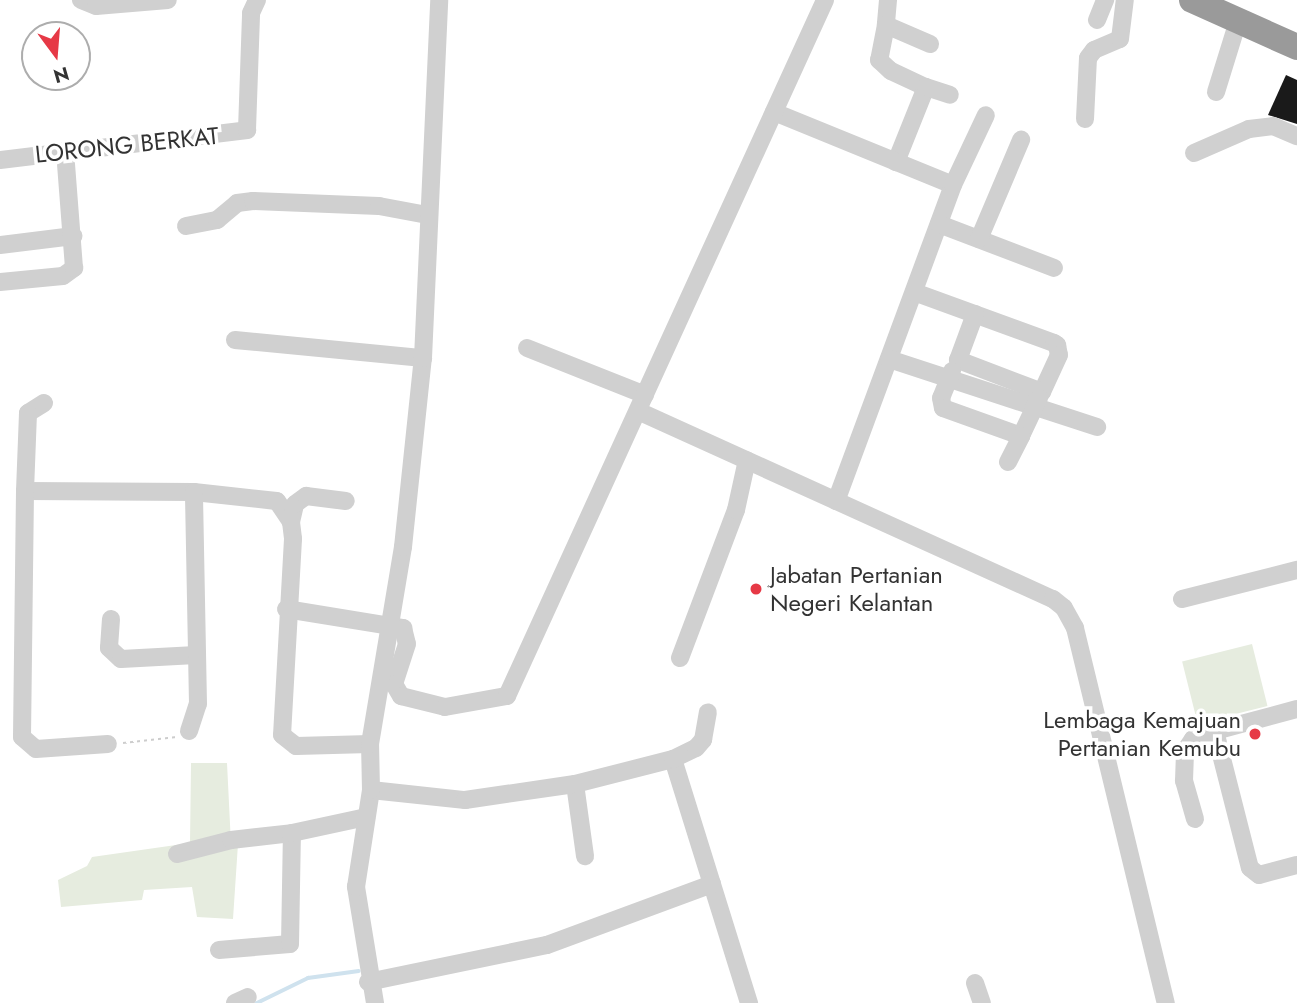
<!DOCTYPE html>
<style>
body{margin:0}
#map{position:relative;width:1297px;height:1003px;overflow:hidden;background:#fff;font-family:Jost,sans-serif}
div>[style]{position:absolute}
.green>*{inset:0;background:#e6ecdf;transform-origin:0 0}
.stream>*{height:3.5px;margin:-1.75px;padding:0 1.75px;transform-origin:1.75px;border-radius:1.75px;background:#cfe2ee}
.building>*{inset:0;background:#1a1a1a}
.path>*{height:2px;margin-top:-1px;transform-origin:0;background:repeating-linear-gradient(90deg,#cdcdcd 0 3.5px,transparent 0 7px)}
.minor>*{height:18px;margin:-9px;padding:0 9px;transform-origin:9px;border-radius:9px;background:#d0d0d0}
.highway>*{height:26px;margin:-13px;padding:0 13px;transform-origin:13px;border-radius:13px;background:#9a9a9a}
.dots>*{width:19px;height:19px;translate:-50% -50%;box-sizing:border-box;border:4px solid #fff;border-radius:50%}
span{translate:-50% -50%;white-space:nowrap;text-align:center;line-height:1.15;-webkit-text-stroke:7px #fff;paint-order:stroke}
.street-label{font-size:24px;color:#333}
.poi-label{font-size:24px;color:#333}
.left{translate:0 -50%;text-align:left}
.right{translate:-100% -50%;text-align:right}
.north{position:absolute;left:21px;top:21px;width:70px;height:70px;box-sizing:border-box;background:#fff;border:2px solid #adadad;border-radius:50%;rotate:164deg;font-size:19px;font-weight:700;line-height:28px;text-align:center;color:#333}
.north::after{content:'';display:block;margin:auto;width:24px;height:32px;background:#e63946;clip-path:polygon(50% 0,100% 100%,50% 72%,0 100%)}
</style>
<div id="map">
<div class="green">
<i style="left:1252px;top:644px;width:64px;height:72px;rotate:76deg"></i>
<i style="clip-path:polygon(191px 763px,227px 763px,231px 844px,238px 844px,233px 919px,197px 917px,192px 887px,144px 890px,142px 900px,61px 907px,58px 880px,87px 866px,92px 857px,190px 843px)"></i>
</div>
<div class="stream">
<i style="left:257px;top:1003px;width:57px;rotate:-26.1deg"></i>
<i style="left:308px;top:978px;width:51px;rotate:-7.8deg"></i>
</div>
<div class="building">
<i style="clip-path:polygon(1286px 75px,1297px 80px,1297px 124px,1268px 115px)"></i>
</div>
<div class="path">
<i style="left:123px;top:743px;width:54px;rotate:-6.3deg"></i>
</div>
<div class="minor">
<i style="left:81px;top:0;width:16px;rotate:22deg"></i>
<i style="left:96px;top:6px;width:72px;rotate:-4.8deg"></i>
<i style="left:888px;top:0;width:25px;rotate:95deg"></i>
<i style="left:886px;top:25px;width:48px;rotate:23.4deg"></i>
<i style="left:1097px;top:20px;width:22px;rotate:-68deg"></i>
<i style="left:886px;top:25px;width:36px;rotate:101deg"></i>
<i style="left:879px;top:60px;width:16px;rotate:43deg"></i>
<i style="left:891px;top:71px;width:38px;rotate:25deg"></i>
<i style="left:926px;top:87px;width:81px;rotate:111.8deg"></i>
<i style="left:926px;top:87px;width:25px;rotate:18deg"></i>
<i style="left:1216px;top:92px;width:74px;rotate:-72.8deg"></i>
<i style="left:774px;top:112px;width:193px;rotate:22.2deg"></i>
<i style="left:953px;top:185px;width:337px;rotate:110.3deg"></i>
<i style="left:1085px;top:119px;width:61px;rotate:-87.2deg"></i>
<i style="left:1088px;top:58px;width:10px;rotate:-53deg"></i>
<i style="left:1094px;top:50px;width:28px;rotate:-23deg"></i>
<i style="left:1120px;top:39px;width:39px;rotate:-83deg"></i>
<i style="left:1194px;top:153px;width:60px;rotate:-23.6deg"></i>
<i style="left:1249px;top:129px;width:24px;rotate:-7deg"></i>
<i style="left:1273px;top:126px;width:26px;rotate:23deg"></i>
<i style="left:0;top:160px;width:249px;rotate:-6.9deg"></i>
<i style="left:247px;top:130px;width:117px;rotate:-88deg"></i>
<i style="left:251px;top:13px;width:14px;rotate:-65deg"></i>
<i style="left:953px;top:185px;width:77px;rotate:-64.8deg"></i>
<i style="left:939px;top:224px;width:123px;rotate:20.9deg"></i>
<i style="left:186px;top:226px;width:32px;rotate:-11deg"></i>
<i style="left:217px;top:220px;width:26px;rotate:-40deg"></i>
<i style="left:237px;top:203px;width:16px;rotate:-7deg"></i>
<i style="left:253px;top:201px;width:126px;rotate:2.3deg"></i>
<i style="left:379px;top:206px;width:49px;rotate:10.6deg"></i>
<i style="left:979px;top:239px;width:108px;rotate:-67deg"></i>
<i style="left:0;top:245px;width:74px;rotate:-7deg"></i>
<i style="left:0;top:282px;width:63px;rotate:-5.4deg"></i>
<i style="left:63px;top:276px;width:14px;rotate:-36deg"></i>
<i style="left:74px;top:268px;width:118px;rotate:-94.4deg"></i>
<i style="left:914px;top:292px;width:149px;rotate:20deg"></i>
<i style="left:1054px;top:343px;width:4px;rotate:34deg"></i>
<i style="left:1057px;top:345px;width:10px;rotate:79deg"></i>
<i style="left:1059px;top:355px;width:41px;rotate:114.7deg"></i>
<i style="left:1042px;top:392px;width:90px;rotate:-159.1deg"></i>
<i style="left:958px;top:360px;width:49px;rotate:-69.7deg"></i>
<i style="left:235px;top:340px;width:189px;rotate:5.5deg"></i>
<i style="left:527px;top:348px;width:127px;rotate:21.7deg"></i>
<i style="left:889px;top:359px;width:219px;rotate:18.1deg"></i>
<i style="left:952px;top:371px;width:29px;rotate:112deg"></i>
<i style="left:941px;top:398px;width:10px;rotate:79deg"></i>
<i style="left:943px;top:408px;width:83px;rotate:19.7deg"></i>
<i style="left:1021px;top:436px;width:42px;rotate:-64.7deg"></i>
<i style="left:44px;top:403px;width:19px;rotate:148deg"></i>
<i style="left:28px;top:413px;width:78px;rotate:92.2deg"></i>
<i style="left:25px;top:491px;width:169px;rotate:0.3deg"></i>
<i style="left:194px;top:492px;width:83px;rotate:6.2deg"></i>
<i style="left:277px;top:501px;width:25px;rotate:56deg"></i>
<i style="left:291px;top:522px;width:17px;rotate:83deg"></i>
<i style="left:293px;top:539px;width:196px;rotate:93.2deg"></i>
<i style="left:282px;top:735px;width:18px;rotate:38deg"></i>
<i style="left:296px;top:746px;width:74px;rotate:-1.5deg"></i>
<i style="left:638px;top:411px;width:456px;rotate:24.4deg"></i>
<i style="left:1053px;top:599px;width:14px;rotate:39deg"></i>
<i style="left:1064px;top:608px;width:23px;rotate:61deg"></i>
<i style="left:1075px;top:628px;width:386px;rotate:76.4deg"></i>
<i style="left:1008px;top:462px;width:29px;rotate:-63deg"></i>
<i style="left:25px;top:491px;width:246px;rotate:90.7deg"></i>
<i style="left:22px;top:737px;width:18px;rotate:41deg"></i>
<i style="left:36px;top:749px;width:72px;rotate:-4deg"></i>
<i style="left:291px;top:522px;width:18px;rotate:-77deg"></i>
<i style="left:295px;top:504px;width:14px;rotate:-36deg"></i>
<i style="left:306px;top:496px;width:40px;rotate:7.1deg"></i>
<i style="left:1182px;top:599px;width:119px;rotate:-14.2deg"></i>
<i style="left:286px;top:609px;width:119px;rotate:9.2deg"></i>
<i style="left:403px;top:628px;width:16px;rotate:76deg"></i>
<i style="left:407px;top:644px;width:42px;rotate:108deg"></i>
<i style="left:394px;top:684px;width:14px;rotate:60deg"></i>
<i style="left:401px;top:696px;width:45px;rotate:14deg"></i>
<i style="left:445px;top:707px;width:63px;rotate:-10.1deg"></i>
<i style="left:507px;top:696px;width:765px;rotate:-65.44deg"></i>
<i style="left:111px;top:619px;width:29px;rotate:94deg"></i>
<i style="left:109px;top:648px;width:16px;rotate:43deg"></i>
<i style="left:121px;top:659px;width:75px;rotate:-3.1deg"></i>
<i style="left:680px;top:658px;width:158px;rotate:-69.3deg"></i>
<i style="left:736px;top:510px;width:51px;rotate:-77.6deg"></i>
<i style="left:1297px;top:709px;width:85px;rotate:165deg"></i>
<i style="left:1215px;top:731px;width:141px;rotate:75.7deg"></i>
<i style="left:1250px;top:868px;width:11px;rotate:38deg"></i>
<i style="left:1259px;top:875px;width:39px;rotate:-15deg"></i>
<i style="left:189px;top:731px;width:28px;rotate:-72deg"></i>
<i style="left:198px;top:704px;width:212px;rotate:-91.1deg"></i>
<i style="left:673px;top:759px;width:256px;rotate:72.7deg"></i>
<i style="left:575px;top:784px;width:73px;rotate:82.1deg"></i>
<i style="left:371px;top:790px;width:95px;rotate:6.1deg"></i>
<i style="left:465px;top:800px;width:111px;rotate:-8.3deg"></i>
<i style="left:575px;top:784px;width:101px;rotate:-14.3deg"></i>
<i style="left:673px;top:759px;width:25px;rotate:-26deg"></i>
<i style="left:696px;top:748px;width:11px;rotate:-49deg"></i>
<i style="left:703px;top:740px;width:28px;rotate:-80deg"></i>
<i style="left:1195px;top:819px;width:40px;rotate:-106deg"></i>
<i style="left:1184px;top:781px;width:30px;rotate:-88deg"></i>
<i style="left:1185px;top:751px;width:14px;rotate:-56deg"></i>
<i style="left:1193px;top:739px;width:23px;rotate:-20deg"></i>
<i style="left:177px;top:854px;width:56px;rotate:-14.5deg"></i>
<i style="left:231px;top:840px;width:61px;rotate:-6.5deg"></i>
<i style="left:219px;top:950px;width:71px;rotate:-4.8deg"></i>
<i style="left:290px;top:944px;width:111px;rotate:-89deg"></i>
<i style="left:292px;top:833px;width:76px;rotate:-12.2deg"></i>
<i style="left:368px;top:982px;width:183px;rotate:-11.7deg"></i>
<i style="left:547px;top:945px;width:176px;rotate:-20.3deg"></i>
<i style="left:975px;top:983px;width:21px;rotate:71deg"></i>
<i style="left:235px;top:1003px;width:14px;rotate:-25deg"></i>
<i style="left:375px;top:1003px;width:118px;rotate:-99.3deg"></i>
<i style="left:356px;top:887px;width:98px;rotate:-81.2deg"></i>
<i style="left:371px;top:790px;width:46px;rotate:-91.2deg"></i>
<i style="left:370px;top:744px;width:200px;rotate:-80.5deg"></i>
<i style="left:403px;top:547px;width:190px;rotate:-84deg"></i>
<i style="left:423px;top:358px;width:358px;rotate:-87.4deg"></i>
</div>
<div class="highway">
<i style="left:1192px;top:0;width:115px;rotate:24.1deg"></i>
</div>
<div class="dots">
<i style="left:756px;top:589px;background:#e63946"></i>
<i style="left:1255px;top:734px;background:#e63946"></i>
</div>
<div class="street-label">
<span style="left:127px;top:145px;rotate:-6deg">LORONG BERKAT</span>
</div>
<div class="poi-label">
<span class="left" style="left:770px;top:589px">Jabatan Pertanian<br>Negeri Kelantan</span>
<span class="right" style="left:1241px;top:734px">Lembaga Kemajuan<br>Pertanian Kemubu</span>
</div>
<div class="north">N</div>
</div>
